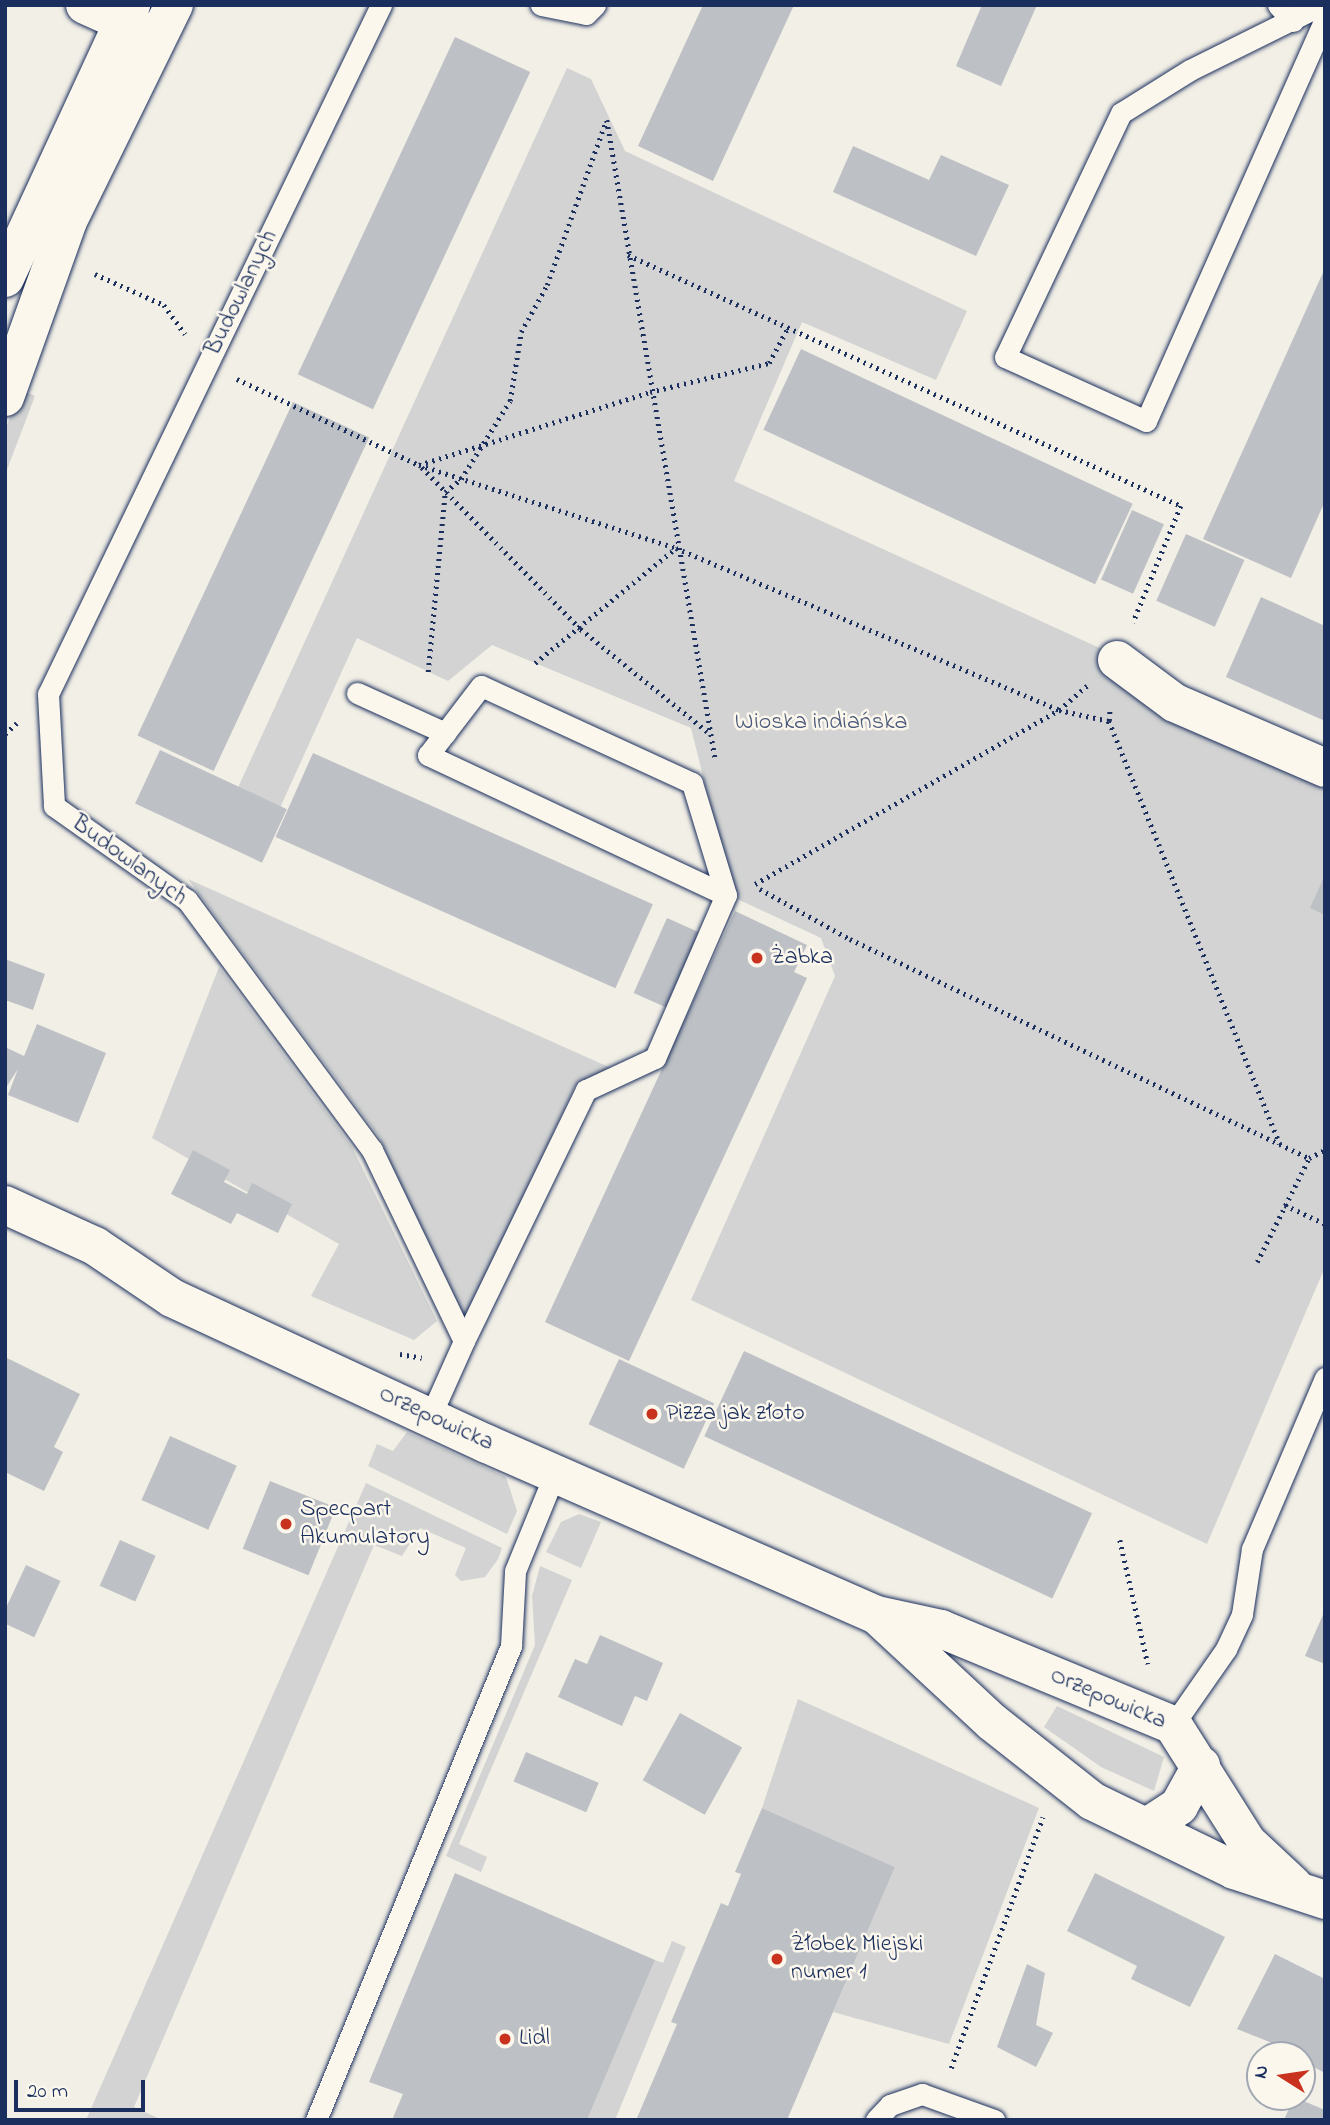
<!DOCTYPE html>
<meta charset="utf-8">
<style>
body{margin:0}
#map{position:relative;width:1330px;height:2125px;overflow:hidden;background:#f2efe6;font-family:"Indie Flower",sans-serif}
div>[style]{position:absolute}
.green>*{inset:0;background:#d2d3d2}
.building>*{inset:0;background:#bdc0c4;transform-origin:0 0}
.path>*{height:4.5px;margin-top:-2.25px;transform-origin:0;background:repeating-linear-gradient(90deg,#1b2f5e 0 2px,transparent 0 7px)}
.roads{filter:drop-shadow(0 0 2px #1b2f5e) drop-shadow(0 0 2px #1b2f5e)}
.lane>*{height:21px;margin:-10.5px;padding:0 10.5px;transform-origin:10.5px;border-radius:10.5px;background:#fbf7ec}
.street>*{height:38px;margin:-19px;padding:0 19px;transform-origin:19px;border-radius:19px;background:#fbf7ec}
.secondary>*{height:38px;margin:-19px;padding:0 19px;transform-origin:19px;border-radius:19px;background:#fbf7ec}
.dots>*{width:19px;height:19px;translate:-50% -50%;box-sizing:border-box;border:4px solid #fbf7ec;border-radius:50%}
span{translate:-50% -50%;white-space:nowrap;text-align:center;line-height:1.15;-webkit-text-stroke:5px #fbf7ec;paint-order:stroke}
.street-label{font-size:24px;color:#1b2f5e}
.park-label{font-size:24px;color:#49587b}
.poi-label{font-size:24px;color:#1b2f5e}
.left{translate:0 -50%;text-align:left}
.frame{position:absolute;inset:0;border:7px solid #1b2f5e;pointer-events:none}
.north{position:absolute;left:1246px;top:2041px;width:70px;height:70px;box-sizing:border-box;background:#fbf7ec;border:2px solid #a1a7b3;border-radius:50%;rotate:282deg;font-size:19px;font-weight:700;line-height:28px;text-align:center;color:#1b2f5e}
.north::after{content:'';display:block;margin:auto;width:24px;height:32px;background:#c8321e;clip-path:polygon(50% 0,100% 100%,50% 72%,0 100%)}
.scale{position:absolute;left:14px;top:2080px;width:131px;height:32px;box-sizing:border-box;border:4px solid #1b2f5e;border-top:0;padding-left:9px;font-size:21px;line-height:24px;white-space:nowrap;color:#1b2f5e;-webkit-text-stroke:5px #fbf7ec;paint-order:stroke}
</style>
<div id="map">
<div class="green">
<i style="clip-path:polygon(567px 68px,591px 79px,625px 151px,967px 311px,936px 380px,802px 322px,734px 481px,1325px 751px,1325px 1267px,1207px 1544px,691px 1300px,835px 976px,821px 938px,733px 897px,691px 728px,492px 645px,448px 681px,357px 638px,279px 810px,236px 792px)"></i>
<i style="clip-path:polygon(20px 390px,35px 396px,5px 475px,5px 431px)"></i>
<i style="clip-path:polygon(188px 879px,611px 1068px,575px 1086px,462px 1331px,380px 1138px)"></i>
<i style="clip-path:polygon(219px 967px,352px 1147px,437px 1321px,414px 1340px,311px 1296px,339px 1244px,152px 1138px)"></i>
<i style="clip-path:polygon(407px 1432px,506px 1477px,517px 1511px,507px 1534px,368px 1466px,377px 1444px,393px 1451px)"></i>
<i style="clip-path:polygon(366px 1483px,502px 1548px,498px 1559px,485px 1577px,461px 1581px,455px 1575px,466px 1548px,420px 1528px,402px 1556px,374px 1545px,134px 2107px,162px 2120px,86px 2120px)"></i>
<i style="clip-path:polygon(579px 1514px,601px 1522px,581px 1568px,546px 1552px,561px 1522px)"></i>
<i style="clip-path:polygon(540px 1566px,572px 1580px,459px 1844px,487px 1857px,481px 1872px,446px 1856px,535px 1645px,532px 1596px)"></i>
<i style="clip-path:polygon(798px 1699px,1039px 1808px,949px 2044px,833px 2012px,895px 1867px,762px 1808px)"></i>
<i style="clip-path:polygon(1057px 1706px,1164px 1757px,1154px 1791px,1101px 1767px,1044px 1727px)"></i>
<i style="clip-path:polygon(672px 1941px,686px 1947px,615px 2120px,587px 2120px,655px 1960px,663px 1963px)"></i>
</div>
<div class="building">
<i style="clip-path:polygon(703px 5px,794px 5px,713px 181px,638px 146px)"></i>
<i style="clip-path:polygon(982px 5px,1037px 5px,1001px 86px,956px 66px)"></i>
<i style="left:455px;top:37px;width:83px;height:372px;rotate:25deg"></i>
<i style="clip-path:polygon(853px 146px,929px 180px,941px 155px,1009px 185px,976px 256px,833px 192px)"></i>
<i style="clip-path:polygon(1325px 268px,1325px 501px,1291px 578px,1203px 539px)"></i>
<i style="left:801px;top:349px;width:366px;height:89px;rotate:25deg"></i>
<i style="left:293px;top:402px;width:84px;height:368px;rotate:25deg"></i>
<i style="left:1132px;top:510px;width:35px;height:76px;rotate:24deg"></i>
<i style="left:1186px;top:534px;width:64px;height:73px;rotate:24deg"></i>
<i style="clip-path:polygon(1261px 597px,1325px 626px,1325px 721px,1226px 677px)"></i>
<i style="left:160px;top:750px;width:140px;height:59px;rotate:25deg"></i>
<i style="left:313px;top:753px;width:372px;height:92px;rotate:24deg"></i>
<i style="clip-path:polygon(1325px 875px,1325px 915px,1310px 908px)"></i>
<i style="clip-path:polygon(735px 911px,807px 945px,794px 972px,807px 978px,629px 1361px,545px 1322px)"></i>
<i style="left:667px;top:918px;width:37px;height:82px;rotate:24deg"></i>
<i style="clip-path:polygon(5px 959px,45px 974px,33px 1010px,5px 1000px)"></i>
<i style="clip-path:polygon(37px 1024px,106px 1053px,78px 1123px,8px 1095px,18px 1069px,5px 1089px,5px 1047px,24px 1056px)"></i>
<i style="clip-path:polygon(193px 1150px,230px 1170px,224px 1182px,247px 1194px,252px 1183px,292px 1204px,278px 1233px,237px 1213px,231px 1224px,171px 1194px)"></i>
<i style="left:744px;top:1351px;width:384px;height:94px;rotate:25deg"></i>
<i style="clip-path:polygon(5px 1357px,80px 1394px,54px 1447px,63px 1452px,44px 1491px,5px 1472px)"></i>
<i style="left:619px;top:1359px;width:105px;height:72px;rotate:25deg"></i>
<i style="left:170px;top:1436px;width:73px;height:70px;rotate:24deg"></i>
<i style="left:270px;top:1481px;width:71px;height:73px;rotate:22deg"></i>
<i style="left:120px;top:1540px;width:39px;height:50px;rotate:24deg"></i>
<i style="left:26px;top:1565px;width:38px;height:62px;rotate:25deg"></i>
<i style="clip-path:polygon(1325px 1610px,1325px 1664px,1305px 1656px)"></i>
<i style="clip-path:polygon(600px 1635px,663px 1663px,647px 1701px,635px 1696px,622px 1726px,558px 1697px,575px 1659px,587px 1664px)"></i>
<i style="left:680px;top:1713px;width:71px;height:77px;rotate:29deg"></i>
<i style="left:526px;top:1752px;width:79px;height:32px;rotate:23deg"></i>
<i style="clip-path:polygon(762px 1808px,895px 1867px,833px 2012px,787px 2120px,629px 2120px,637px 2118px,677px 2024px,671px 2022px,721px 1903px,728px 1906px,741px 1874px,735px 1872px)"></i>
<i style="clip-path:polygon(455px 1873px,655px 1960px,587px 2120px,392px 2120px,403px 2094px,369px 2082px)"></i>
<i style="clip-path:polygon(1095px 1873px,1225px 1937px,1190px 2007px,1131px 1979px,1137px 1966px,1067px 1931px)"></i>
<i style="clip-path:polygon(1275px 1954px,1325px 1979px,1325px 2073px,1302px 2061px,1302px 2055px,1237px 2029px)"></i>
<i style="clip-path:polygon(1027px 1964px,1045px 1973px,1036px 2025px,1053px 2033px,1036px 2067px,997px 2047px)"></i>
<i style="clip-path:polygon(1294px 2097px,1325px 2110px,1325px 2120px,1284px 2120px)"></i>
</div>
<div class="path">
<i style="left:607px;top:120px;width:646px;rotate:80.38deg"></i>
<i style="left:628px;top:255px;width:607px;rotate:24.41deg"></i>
<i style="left:1181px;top:506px;width:126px;rotate:112.3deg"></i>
<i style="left:95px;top:274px;width:76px;rotate:24.2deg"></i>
<i style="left:164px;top:305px;width:36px;rotate:54deg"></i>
<i style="left:237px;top:379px;width:201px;rotate:25.3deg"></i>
<i style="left:419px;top:465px;width:270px;rotate:17.9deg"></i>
<i style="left:676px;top:548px;width:416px;rotate:22.9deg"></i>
<i style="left:1059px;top:710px;width:51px;rotate:12.4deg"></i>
<i style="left:1109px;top:721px;width:13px;rotate:-86deg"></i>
<i style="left:535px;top:663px;width:182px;rotate:-39.2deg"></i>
<i style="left:428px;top:672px;width:181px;rotate:-84.6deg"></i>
<i style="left:445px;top:492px;width:21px;rotate:-39deg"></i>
<i style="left:461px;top:479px;width:92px;rotate:-57.9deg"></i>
<i style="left:510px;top:401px;width:70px;rotate:-80.9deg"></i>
<i style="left:521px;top:332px;width:54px;rotate:-61deg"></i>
<i style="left:547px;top:285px;width:174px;rotate:-70.2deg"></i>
<i style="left:1109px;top:721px;width:456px;rotate:68deg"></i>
<i style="left:707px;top:732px;width:164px;rotate:-141deg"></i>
<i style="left:580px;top:629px;width:230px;rotate:-134.5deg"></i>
<i style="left:419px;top:465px;width:242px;rotate:-17.5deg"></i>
<i style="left:650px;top:392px;width:122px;rotate:-13.7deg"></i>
<i style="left:769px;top:363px;width:40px;rotate:-62deg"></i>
<i style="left:5px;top:734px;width:16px;rotate:-43deg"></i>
<i style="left:755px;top:884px;width:350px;rotate:-29.8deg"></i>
<i style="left:1059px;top:710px;width:37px;rotate:-41deg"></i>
<i style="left:760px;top:889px;width:103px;rotate:29.1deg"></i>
<i style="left:850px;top:939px;width:509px;rotate:25.51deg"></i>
<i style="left:1285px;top:1205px;width:44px;rotate:25.4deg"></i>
<i style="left:1257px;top:1262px;width:116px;rotate:-63.4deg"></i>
<i style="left:1309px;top:1158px;width:18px;rotate:-27deg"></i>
<i style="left:400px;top:1354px;width:22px;rotate:10deg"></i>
<i style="left:1120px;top:1540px;width:127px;rotate:77.3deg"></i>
<i style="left:951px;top:2068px;width:267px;rotate:-69.9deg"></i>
</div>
<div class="roads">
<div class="lane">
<i style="left:381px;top:5px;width:765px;rotate:115.79deg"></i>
<i style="left:48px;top:694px;width:112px;rotate:86.9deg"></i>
<i style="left:54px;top:806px;width:163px;rotate:35.3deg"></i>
<i style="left:187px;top:900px;width:311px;rotate:53.5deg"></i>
<i style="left:372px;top:1150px;width:212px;rotate:64.3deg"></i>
<i style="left:464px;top:1341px;width:83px;rotate:114.1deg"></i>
<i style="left:541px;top:5px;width:46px;rotate:11.3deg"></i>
<i style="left:586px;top:14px;width:13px;rotate:-45deg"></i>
<i style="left:1278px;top:5px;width:22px;rotate:47deg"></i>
<i style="left:1321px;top:5px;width:146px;rotate:153.6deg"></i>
<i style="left:1190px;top:70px;width:81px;rotate:148.1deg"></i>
<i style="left:1121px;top:113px;width:270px;rotate:115.4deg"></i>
<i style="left:1005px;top:357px;width:155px;rotate:24.4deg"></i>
<i style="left:1146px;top:421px;width:440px;rotate:-66deg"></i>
<i style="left:357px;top:693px;width:97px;rotate:24.4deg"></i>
<i style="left:464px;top:1341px;width:279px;rotate:-64.1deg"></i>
<i style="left:586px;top:1090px;width:76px;rotate:-24.9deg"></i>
<i style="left:655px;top:1058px;width:178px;rotate:-66.5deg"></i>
<i style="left:726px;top:895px;width:117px;rotate:-106.9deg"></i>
<i style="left:692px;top:783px;width:232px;rotate:-155.3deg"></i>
<i style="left:481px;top:686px;width:87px;rotate:127.5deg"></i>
<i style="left:428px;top:755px;width:329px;rotate:25.2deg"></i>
<i style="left:1173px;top:1725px;width:93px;rotate:-55.1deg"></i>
<i style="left:1226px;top:1649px;width:38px;rotate:-65deg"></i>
<i style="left:1242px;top:1614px;width:66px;rotate:-81.3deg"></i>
<i style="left:1252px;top:1549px;width:186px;rotate:-66.9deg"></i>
<i style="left:316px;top:2120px;width:513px;rotate:-67.64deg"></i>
<i style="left:511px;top:1646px;width:75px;rotate:-86.9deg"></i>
<i style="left:515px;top:1571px;width:106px;rotate:-67.8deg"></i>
<i style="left:876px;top:2120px;width:21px;rotate:-47deg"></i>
<i style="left:890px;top:2105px;width:34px;rotate:-19deg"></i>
<i style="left:922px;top:2094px;width:77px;rotate:19.9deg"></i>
</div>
<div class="street">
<i style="left:85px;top:5px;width:73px;rotate:24.1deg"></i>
<i style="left:1117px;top:660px;width:72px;rotate:36.6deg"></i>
<i style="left:1175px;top:703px;width:163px;rotate:23.4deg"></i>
<i style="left:5px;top:1205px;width:99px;rotate:24.5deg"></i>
<i style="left:95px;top:1246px;width:93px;rotate:34deg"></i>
<i style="left:172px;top:1298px;width:347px;rotate:24.9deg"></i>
<i style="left:487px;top:1444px;width:426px;rotate:23.7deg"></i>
<i style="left:877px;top:1615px;width:66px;rotate:12.3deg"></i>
<i style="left:941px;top:1629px;width:251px;rotate:22.5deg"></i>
<i style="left:1173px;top:1725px;width:138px;rotate:57.7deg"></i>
<i style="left:1247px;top:1842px;width:63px;rotate:43.1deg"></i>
<i style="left:879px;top:1617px;width:154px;rotate:42.9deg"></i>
<i style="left:992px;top:1722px;width:127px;rotate:38.3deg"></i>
<i style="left:1092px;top:1801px;width:158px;rotate:25.9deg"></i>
<i style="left:1234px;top:1870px;width:96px;rotate:18.2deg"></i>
<i style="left:1147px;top:1827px;width:38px;rotate:-33deg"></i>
<i style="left:1179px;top:1806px;width:46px;rotate:-61.2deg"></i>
</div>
<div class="secondary">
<i style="left:5px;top:278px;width:301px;rotate:-65.2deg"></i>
<i style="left:5px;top:397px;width:187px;rotate:-70.3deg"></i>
<i style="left:68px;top:221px;width:241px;rotate:-63.9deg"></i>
</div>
</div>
<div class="dots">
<i style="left:757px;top:958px;background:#c8321e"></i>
<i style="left:652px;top:1414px;background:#c8321e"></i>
<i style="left:286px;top:1524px;background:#c8321e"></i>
<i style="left:777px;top:1959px;background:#c8321e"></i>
<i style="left:505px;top:2039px;background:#c8321e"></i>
</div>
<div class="street-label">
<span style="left:242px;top:293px;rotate:-64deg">Budowlanych</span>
<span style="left:129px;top:861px;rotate:36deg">Budowlanych</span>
<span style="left:436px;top:1419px;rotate:25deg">Orzepowicka</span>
<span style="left:1108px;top:1699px;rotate:23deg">Orzepowicka</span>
</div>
<div class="park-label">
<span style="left:821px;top:723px">Wioska indiańska</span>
</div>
<div class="poi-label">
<span class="left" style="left:771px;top:958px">Żabka</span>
<span class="left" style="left:666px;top:1414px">Pizza jak złoto</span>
<span class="left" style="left:300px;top:1524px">Specpart<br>Akumulatory</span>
<span class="left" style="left:791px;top:1959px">Żłobek Miejski<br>numer 1</span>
<span class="left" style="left:519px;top:2039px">Lidl</span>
</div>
<div class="frame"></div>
<div class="north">N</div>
<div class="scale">20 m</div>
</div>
